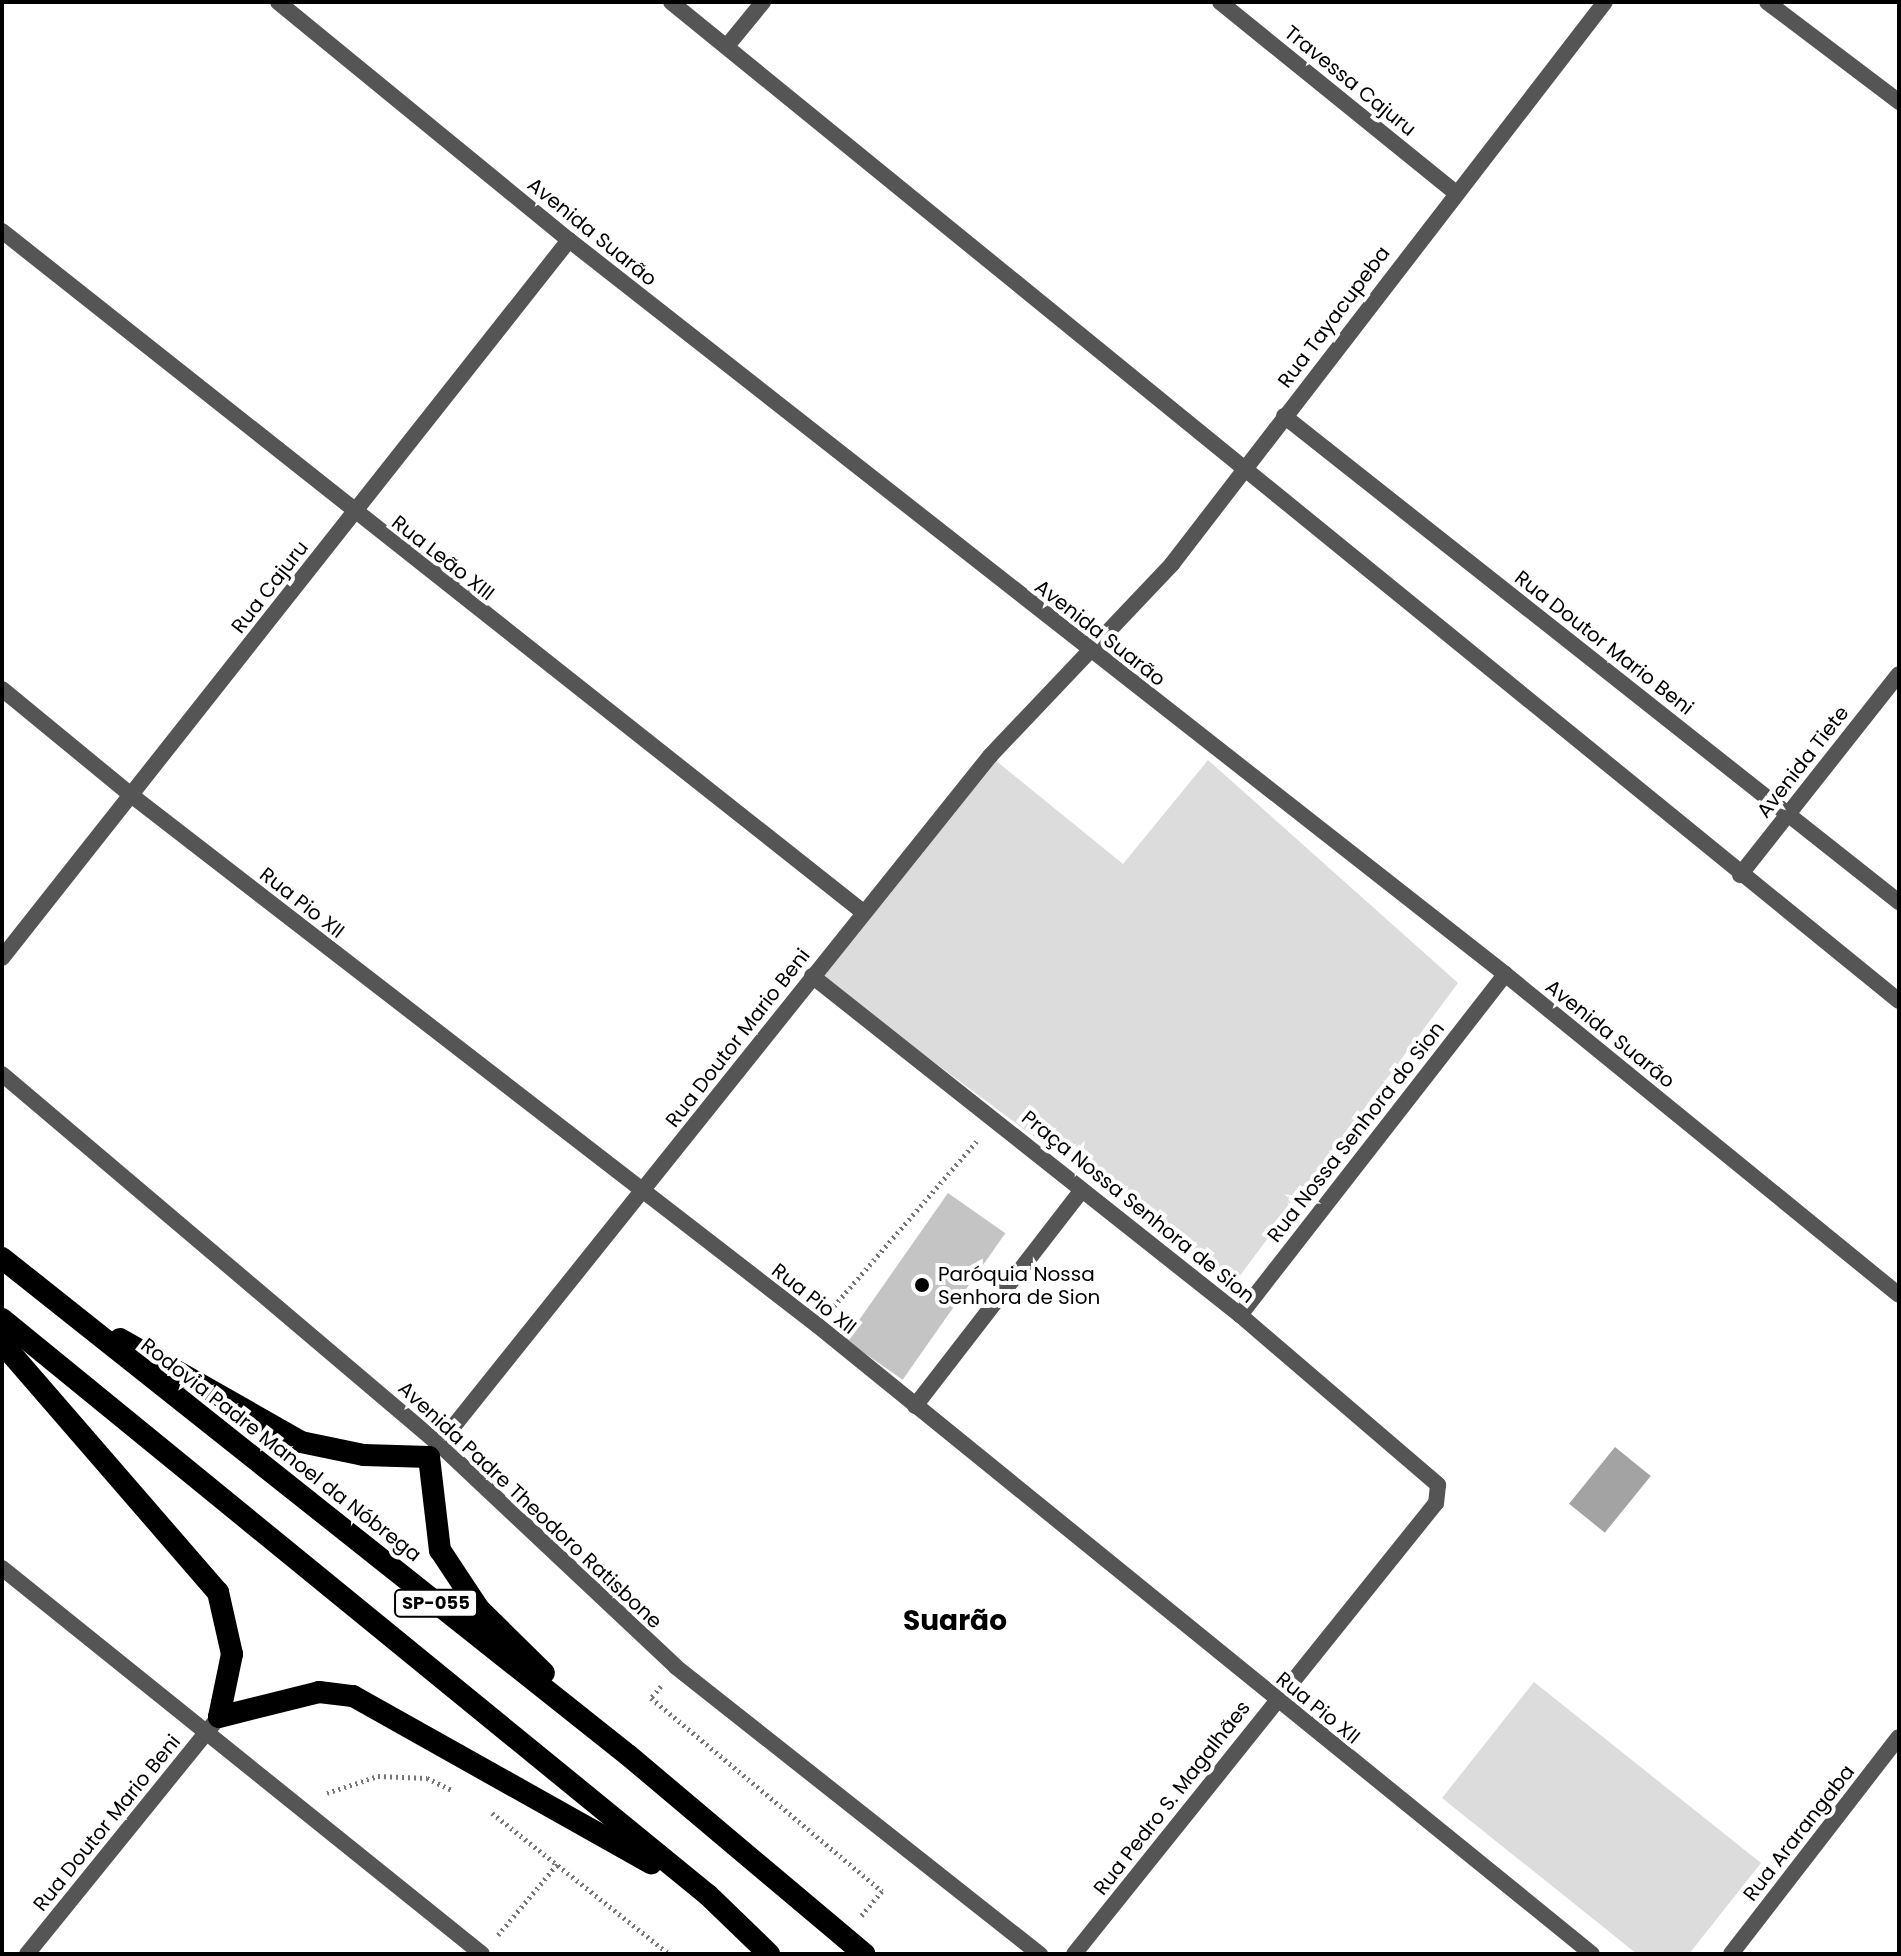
<!DOCTYPE html>
<meta charset="utf-8">
<style>
body{margin:0}
#map{position:relative;width:1901px;height:1956px;overflow:hidden;background:#fff;font-family:Poppins,sans-serif}
div>[style]{position:absolute}
.green>*{inset:0;background:#dcdcdc}
.water>*{inset:0;background:#a3a3a3;transform-origin:0 0}
.building>*{inset:0;background:#c4c4c4;transform-origin:0 0}
.path>*{height:5px;margin-top:-2.5px;transform-origin:0;background:repeating-linear-gradient(90deg,#777 0 2px,transparent 0 6px)}
.minor>*{height:16px;margin:-8px;padding:0 8px;transform-origin:8px;border-radius:8px;background:#555}
.tertiary>*{height:16px;margin:-8px;padding:0 8px;transform-origin:8px;border-radius:8px;background:#555}
.trunk>*{height:22px;margin:-11px;padding:0 11px;transform-origin:11px;border-radius:11px;background:#000}
.dots>*{width:22px;height:22px;translate:-50% -50%;box-sizing:border-box;border:4px solid #fff;border-radius:50%}
span{translate:-50% -50%;white-space:nowrap;text-align:center;line-height:1.15;-webkit-text-stroke:8px #fff;paint-order:stroke}
.shield-label span{padding:2px 6px;background:#fff;border:2px solid;border-radius:6px;-webkit-text-stroke-width:0}
.shield-label{font-size:18px;color:#000;font-weight:700}
.street-label{font-size:20px;color:#000}
.poi-label{font-size:20px;color:#000}
.left{translate:0 -50%;text-align:left}
.district-label{font-size:28px;color:#000;font-weight:700}
.frame{position:absolute;inset:0;border:4px solid #000;pointer-events:none}
</style>
<div id="map">
<div class="green">
<i style="clip-path:polygon(995px 760px,1123px 864px,1208px 760px,1458px 983px,1233px 1285px,821px 978px)"></i>
<i style="clip-path:polygon(1534px 1682px,1761px 1863px,1689px 1954px,1637px 1954px,1442px 1798px)"></i>
</div>
<div class="water">
<i style="left:1615px;top:1447px;width:46px;height:73px;rotate:39deg"></i>
</div>
<div class="building">
<i style="left:948px;top:1193px;width:70px;height:179px;rotate:35deg"></i>
</div>
<div class="path">
<i style="left:834px;top:1306px;width:218px;rotate:-49.1deg"></i>
<i style="left:661px;top:1686px;width:16px;rotate:130deg"></i>
<i style="left:651px;top:1698px;width:301px;rotate:39.9deg"></i>
<i style="left:882px;top:1891px;width:33px;rotate:130deg"></i>
<i style="left:327px;top:1793px;width:54px;rotate:-18.4deg"></i>
<i style="left:378px;top:1776px;width:49px;rotate:2.3deg"></i>
<i style="left:427px;top:1778px;width:28px;rotate:26deg"></i>
<i style="left:492px;top:1813px;width:226px;rotate:38.5deg"></i>
<i style="left:498px;top:1935px;width:95px;rotate:-50.1deg"></i>
</div>
<div class="minor">
<i style="left:278px;top:2px;width:376px;rotate:39.3deg"></i>
<i style="left:569px;top:240px;width:1189px;rotate:38.1deg"></i>
<i style="left:1505px;top:974px;width:508px;rotate:39.17deg"></i>
<i style="left:671px;top:2px;width:1583px;rotate:39.13deg"></i>
<i style="left:1220px;top:2px;width:302px;rotate:39deg"></i>
<i style="left:1767px;top:2px;width:166px;rotate:37.1deg"></i>
<i style="left:727px;top:46px;width:57px;rotate:-50.7deg"></i>
<i style="left:2px;top:231px;width:1098px;rotate:38.34deg"></i>
<i style="left:1284px;top:416px;width:784px;rotate:38.32deg"></i>
<i style="left:2px;top:689px;width:167px;rotate:39.4deg"></i>
<i style="left:131px;top:795px;width:867px;rotate:37.69deg"></i>
<i style="left:817px;top:1325px;width:998px;rotate:39.06deg"></i>
<i style="left:1740px;top:875px;width:256px;rotate:-51.7deg"></i>
<i style="left:2px;top:958px;width:915px;rotate:-51.7deg"></i>
<i style="left:812px;top:976px;width:546px;rotate:38.38deg"></i>
<i style="left:1240px;top:1315px;width:261px;rotate:40.6deg"></i>
<i style="left:1438px;top:1485px;width:18px;rotate:96deg"></i>
<i style="left:1436px;top:1503px;width:578px;rotate:128.75deg"></i>
<i style="left:2px;top:1074px;width:574px;rotate:40.27deg"></i>
<i style="left:440px;top:1445px;width:324px;rotate:43.2deg"></i>
<i style="left:676px;top:1667px;width:464px;rotate:38.3deg"></i>
<i style="left:1240px;top:1315px;width:432px;rotate:-52.1deg"></i>
<i style="left:915px;top:1406px;width:273px;rotate:-52.3deg"></i>
<i style="left:429px;top:1457px;width:898px;rotate:-51.33deg"></i>
<i style="left:990px;top:756px;width:265px;rotate:-46.5deg"></i>
<i style="left:1172px;top:564px;width:709px;rotate:-52.39deg"></i>
<i style="left:27px;top:1954px;width:299px;rotate:-51deg"></i>
<i style="left:1731px;top:1954px;width:274px;rotate:-52.3deg"></i>
</div>
<div class="tertiary">
<i style="left:2px;top:1568px;width:616px;rotate:38.81deg"></i>
</div>
<div class="trunk">
<i style="left:2px;top:1258px;width:799px;rotate:38.45deg"></i>
<i style="left:628px;top:1755px;width:309px;rotate:40.1deg"></i>
<i style="left:2px;top:1319px;width:911px;rotate:39.21deg"></i>
<i style="left:708px;top:1895px;width:85px;rotate:44deg"></i>
<i style="left:120px;top:1339px;width:208px;rotate:29.6deg"></i>
<i style="left:301px;top:1442px;width:64px;rotate:11.7deg"></i>
<i style="left:364px;top:1455px;width:65px;rotate:1.8deg"></i>
<i style="left:429px;top:1457px;width:94px;rotate:83.3deg"></i>
<i style="left:440px;top:1550px;width:71px;rotate:56.5deg"></i>
<i style="left:479px;top:1609px;width:91px;rotate:44.6deg"></i>
<i style="left:2px;top:1343px;width:330px;rotate:49.1deg"></i>
<i style="left:218px;top:1592px;width:64px;rotate:77.3deg"></i>
<i style="left:232px;top:1654px;width:64px;rotate:101.7deg"></i>
<i style="left:219px;top:1717px;width:103px;rotate:-14deg"></i>
<i style="left:319px;top:1692px;width:34px;rotate:7deg"></i>
<i style="left:353px;top:1696px;width:342px;rotate:29.3deg"></i>
</div>
<div class="dots">
<i style="left:922px;top:1285px;background:#000"></i>
</div>
<div class="shield-label">
<span style="left:436px;top:1603px">SP-055</span>
</div>
<div class="street-label">
<span style="left:1350px;top:81px;rotate:39deg">Travessa Cajuru</span>
<span style="left:592px;top:232px;rotate:39deg">Avenida Suarão</span>
<span style="left:1334px;top:317px;rotate:-53deg">Rua Tayacupeba</span>
<span style="left:443px;top:558px;rotate:38deg">Rua Leão XIII</span>
<span style="left:270px;top:587px;rotate:-52deg">Rua Cajuru</span>
<span style="left:1100px;top:633px;rotate:38deg">Avenida Suarão</span>
<span style="left:1604px;top:643px;rotate:38deg">Rua Doutor Mario Beni</span>
<span style="left:1803px;top:762px;rotate:-52deg">Avenida Tiete</span>
<span style="left:302px;top:903px;rotate:38deg">Rua Pio XII</span>
<span style="left:1610px;top:1034px;rotate:39deg">Avenida Suarão</span>
<span style="left:738px;top:1038px;rotate:-52deg">Rua Doutor Mario Beni</span>
<span style="left:1356px;top:1132px;rotate:-52deg">Rua Nossa Senhora do Sion</span>
<span style="left:1138px;top:1207px;rotate:39deg">Praça Nossa Senhora de Sion</span>
<span style="left:814px;top:1299px;rotate:38deg">Rua Pio XII</span>
<span style="left:281px;top:1450px;rotate:38deg">Rodovia Padre Manoel da Nóbrega</span>
<span style="left:530px;top:1505px;rotate:43deg">Avenida Padre Theodoro Ratisbone</span>
<span style="left:1318px;top:1708px;rotate:39deg">Rua Pio XII</span>
<span style="left:1172px;top:1798px;rotate:-52deg">Rua Pedro S. Magalhães</span>
<span style="left:107px;top:1823px;rotate:-51deg">Rua Doutor Mario Beni</span>
<span style="left:1799px;top:1833px;rotate:-52deg">Rua Ararangaba</span>
</div>
<div class="poi-label">
<span class="left" style="left:938px;top:1286px">Paróquia Nossa<br>Senhora de Sion</span>
</div>
<div class="district-label">
<span style="left:955px;top:1621px">Suarão</span>
</div>
<div class="frame"></div>
</div>
